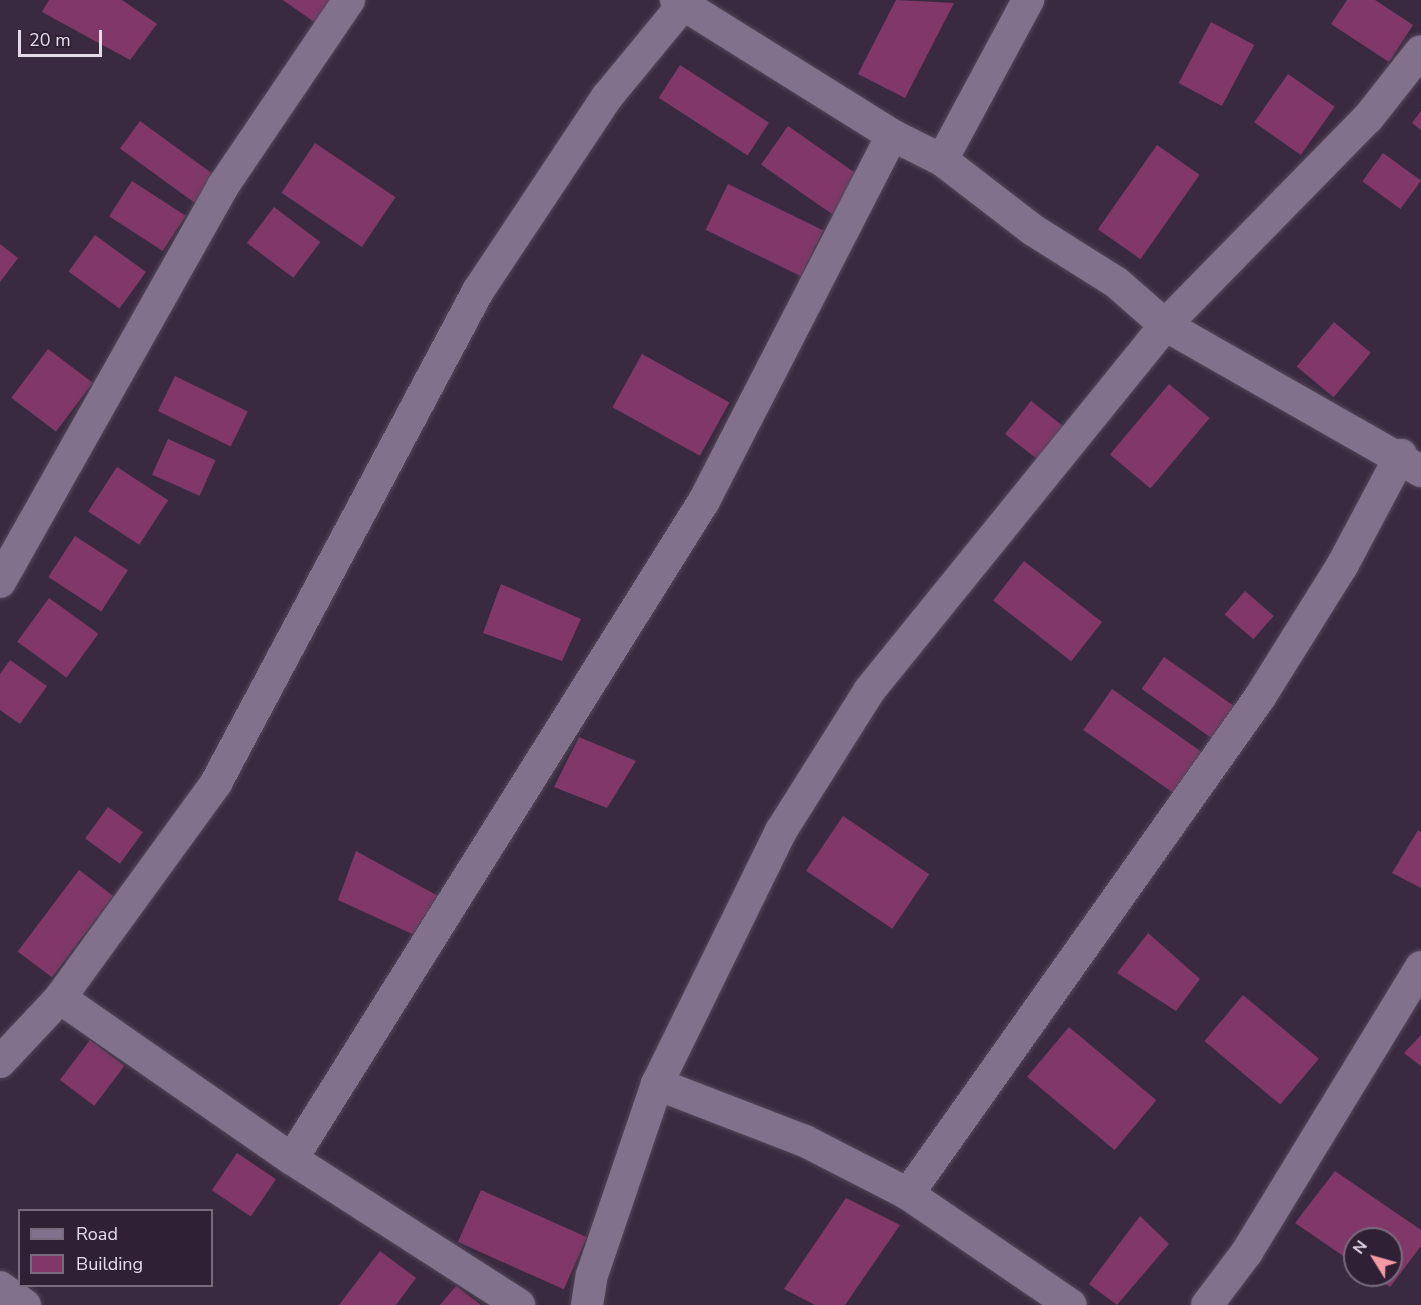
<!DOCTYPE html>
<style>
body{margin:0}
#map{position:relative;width:1421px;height:1305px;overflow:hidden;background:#392a41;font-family:"Nunito Sans",sans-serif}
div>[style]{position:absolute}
.building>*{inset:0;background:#813869;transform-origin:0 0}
.roads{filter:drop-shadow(0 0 2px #53475a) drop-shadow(0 0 2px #53475a)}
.street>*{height:32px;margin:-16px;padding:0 16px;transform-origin:16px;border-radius:16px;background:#82718c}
span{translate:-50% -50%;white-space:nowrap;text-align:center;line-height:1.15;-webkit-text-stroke:5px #2f2036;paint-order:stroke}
.legend{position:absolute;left:18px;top:1209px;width:195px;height:78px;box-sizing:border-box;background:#2f2036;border:2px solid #786b7e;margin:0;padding:8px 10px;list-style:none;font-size:18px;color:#e5dceb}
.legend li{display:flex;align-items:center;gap:12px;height:30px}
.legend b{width:30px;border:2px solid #786b7e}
.north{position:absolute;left:1343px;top:1227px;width:60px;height:60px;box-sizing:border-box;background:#2f2036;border:2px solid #786b7e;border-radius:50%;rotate:307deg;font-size:16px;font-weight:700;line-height:24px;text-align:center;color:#e5dceb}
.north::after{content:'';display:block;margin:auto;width:21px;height:27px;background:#f49aa3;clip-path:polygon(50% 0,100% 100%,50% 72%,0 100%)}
.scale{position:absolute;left:18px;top:30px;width:84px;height:27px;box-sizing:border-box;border:3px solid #e5dceb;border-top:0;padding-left:8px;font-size:18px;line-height:21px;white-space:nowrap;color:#e5dceb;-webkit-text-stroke:4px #2f2036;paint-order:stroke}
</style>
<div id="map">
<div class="building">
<i style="clip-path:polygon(49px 0,122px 0,157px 24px,130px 60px,42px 12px)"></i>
<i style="clip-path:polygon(283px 0,334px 0,317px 24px)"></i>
<i style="clip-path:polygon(896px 0,954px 3px,905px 98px,858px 74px)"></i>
<i style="clip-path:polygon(1347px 0,1375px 0,1413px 25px,1389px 62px,1331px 24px)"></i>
<i style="left:1211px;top:22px;width:49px;height:69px;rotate:28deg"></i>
<i style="left:680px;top:65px;width:106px;height:39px;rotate:33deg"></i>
<i style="left:1288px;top:74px;width:57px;height:59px;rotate:35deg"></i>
<i style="clip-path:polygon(1421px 111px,1421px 130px,1412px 123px)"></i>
<i style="left:140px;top:121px;width:93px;height:34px;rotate:36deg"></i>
<i style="left:788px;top:126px;width:93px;height:47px;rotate:35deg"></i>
<i style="left:315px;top:143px;width:97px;height:60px;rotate:34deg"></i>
<i style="left:1157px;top:145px;width:52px;height:103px;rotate:35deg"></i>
<i style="left:1383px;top:153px;width:47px;height:35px;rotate:36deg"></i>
<i style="left:132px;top:181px;width:64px;height:42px;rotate:33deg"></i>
<i style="left:728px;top:184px;width:106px;height:51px;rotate:26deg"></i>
<i style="left:274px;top:207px;width:58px;height:45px;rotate:37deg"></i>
<i style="left:95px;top:235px;width:63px;height:45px;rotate:36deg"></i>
<i style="clip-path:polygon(0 244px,18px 258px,0 282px)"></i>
<i style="left:1334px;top:322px;width:48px;height:58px;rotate:40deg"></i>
<i style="left:48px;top:349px;width:56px;height:61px;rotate:37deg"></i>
<i style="left:642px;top:354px;width:100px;height:61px;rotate:29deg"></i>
<i style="left:175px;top:376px;width:81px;height:39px;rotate:26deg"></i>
<i style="left:1169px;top:384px;width:53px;height:92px;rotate:40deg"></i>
<i style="left:1031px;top:401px;width:43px;height:42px;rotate:38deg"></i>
<i style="left:168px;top:439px;width:52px;height:39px;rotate:24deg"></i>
<i style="left:117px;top:467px;width:61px;height:53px;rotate:33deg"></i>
<i style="left:75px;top:536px;width:63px;height:49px;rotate:33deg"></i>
<i style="left:1024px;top:561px;width:99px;height:50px;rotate:38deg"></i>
<i style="clip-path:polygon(501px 584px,581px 619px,562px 661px,483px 633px)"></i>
<i style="left:1245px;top:591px;width:38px;height:31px;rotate:41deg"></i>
<i style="left:49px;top:598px;width:61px;height:54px;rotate:36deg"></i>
<i style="left:1164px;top:657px;width:88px;height:39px;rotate:35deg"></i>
<i style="clip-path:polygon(10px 660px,47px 686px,20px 724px,0 710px,0 674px)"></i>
<i style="left:1112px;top:689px;width:114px;height:50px;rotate:35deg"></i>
<i style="clip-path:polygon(579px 737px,636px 761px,607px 808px,554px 787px)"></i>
<i style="left:108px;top:807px;width:43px;height:39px;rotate:36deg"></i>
<i style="left:843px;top:816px;width:104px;height:66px;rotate:34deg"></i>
<i style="clip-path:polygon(1418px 830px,1421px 832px,1421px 888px,1392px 873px)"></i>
<i style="clip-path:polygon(356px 851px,449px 902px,421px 938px,338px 900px)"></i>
<i style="left:79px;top:870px;width:43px;height:102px;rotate:37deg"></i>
<i style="clip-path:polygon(1148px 933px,1200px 979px,1176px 1011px,1117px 973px)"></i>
<i style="left:1243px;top:995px;width:99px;height:60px;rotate:40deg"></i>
<i style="left:1069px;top:1027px;width:114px;height:65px;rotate:40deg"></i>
<i style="clip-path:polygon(1421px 1035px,1421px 1066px,1404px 1053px)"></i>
<i style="left:90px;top:1040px;width:43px;height:50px;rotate:37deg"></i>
<i style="left:237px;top:1153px;width:47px;height:45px;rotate:34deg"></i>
<i style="clip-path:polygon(1335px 1171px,1421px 1230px,1421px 1246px,1390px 1287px,1372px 1275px,1391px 1275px,1391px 1239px,1355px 1239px,1355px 1264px,1295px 1223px)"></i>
<i style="left:481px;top:1190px;width:116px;height:57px;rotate:24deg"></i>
<i style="clip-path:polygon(846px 1198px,900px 1225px,845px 1305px,815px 1305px,784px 1289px)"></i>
<i style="clip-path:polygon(1140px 1216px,1169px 1244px,1117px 1305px,1089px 1284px)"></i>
<i style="clip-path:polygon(380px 1251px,416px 1278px,396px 1305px,339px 1305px)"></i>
<i style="clip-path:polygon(456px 1286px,481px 1305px,440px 1305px)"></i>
</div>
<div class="roads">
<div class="street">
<i style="left:676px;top:0;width:255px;rotate:32deg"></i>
<i style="left:892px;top:135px;width:56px;rotate:26.6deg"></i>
<i style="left:942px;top:160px;width:115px;rotate:37.6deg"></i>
<i style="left:1033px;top:230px;width:99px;rotate:32.2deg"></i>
<i style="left:1117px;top:283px;width:64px;rotate:41.2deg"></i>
<i style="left:1165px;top:325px;width:295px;rotate:29.7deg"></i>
<i style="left:942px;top:160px;width:182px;rotate:-61.7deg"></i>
<i style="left:0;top:582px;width:454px;rotate:-60.6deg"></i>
<i style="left:223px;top:186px;width:225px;rotate:-55.9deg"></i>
<i style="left:60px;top:998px;width:282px;rotate:34.8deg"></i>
<i style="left:292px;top:1159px;width:270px;rotate:32.7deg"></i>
<i style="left:0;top:1062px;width:88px;rotate:-46.8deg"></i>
<i style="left:60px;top:998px;width:266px;rotate:-54deg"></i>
<i style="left:216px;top:783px;width:557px;rotate:-61.96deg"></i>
<i style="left:478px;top:291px;width:233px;rotate:-56.4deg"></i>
<i style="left:607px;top:97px;width:126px;rotate:-50.5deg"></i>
<i style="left:657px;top:1084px;width:159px;rotate:21.1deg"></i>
<i style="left:805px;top:1141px;width:116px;rotate:27.2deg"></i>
<i style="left:908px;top:1194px;width:197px;rotate:34.3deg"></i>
<i style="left:292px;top:1159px;width:776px;rotate:-57.95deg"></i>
<i style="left:704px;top:501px;width:411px;rotate:-62.8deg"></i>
<i style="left:908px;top:1194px;width:609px;rotate:-54.69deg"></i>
<i style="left:1260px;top:697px;width:155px;rotate:-58deg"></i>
<i style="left:1342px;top:566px;width:126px;rotate:-62deg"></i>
<i style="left:0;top:1287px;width:31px;rotate:36deg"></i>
<i style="left:587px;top:1305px;width:30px;rotate:-81deg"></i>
<i style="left:592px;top:1275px;width:202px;rotate:-71.2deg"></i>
<i style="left:657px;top:1084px;width:282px;rotate:-63.9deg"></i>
<i style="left:781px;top:831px;width:165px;rotate:-57.8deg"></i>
<i style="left:869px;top:691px;width:471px;rotate:-51deg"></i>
<i style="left:1165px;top:325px;width:290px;rotate:-45.6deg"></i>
<i style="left:1368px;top:118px;width:85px;rotate:-51.7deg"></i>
<i style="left:1207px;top:1305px;width:66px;rotate:-53deg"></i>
<i style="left:1247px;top:1252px;width:334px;rotate:-58.6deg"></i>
</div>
</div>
<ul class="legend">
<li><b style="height:8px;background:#82718c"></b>Road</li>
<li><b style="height:16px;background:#813869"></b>Building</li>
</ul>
<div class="north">N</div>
<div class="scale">20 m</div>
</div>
